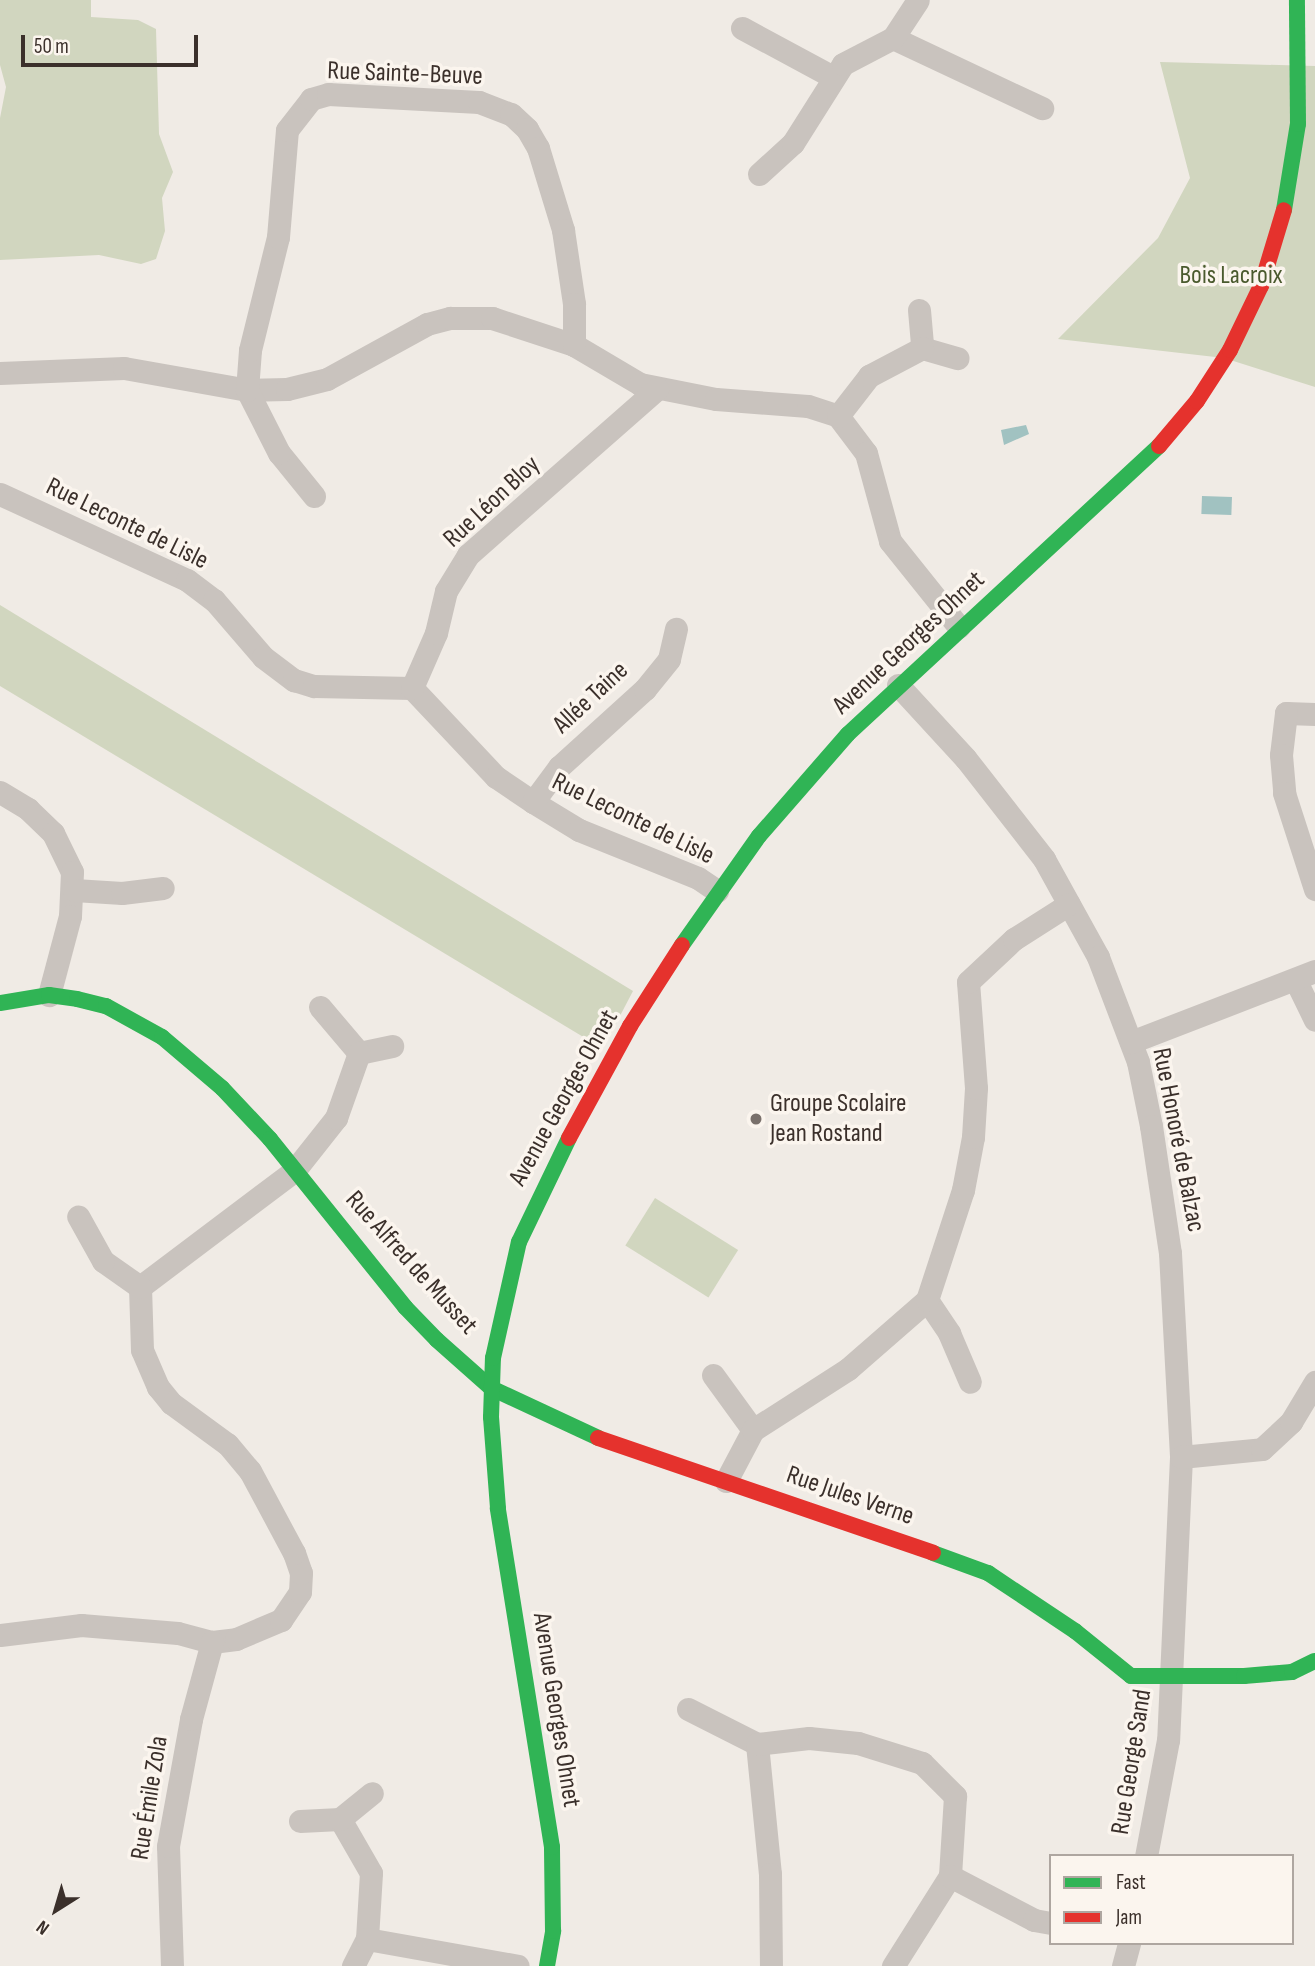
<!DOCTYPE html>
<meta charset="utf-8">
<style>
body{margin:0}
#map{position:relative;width:1315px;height:1966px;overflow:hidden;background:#f0ebe5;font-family:"Sofia Sans Condensed",sans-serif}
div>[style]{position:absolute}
.green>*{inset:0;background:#d1d6bf;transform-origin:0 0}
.water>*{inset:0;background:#a1c2c1;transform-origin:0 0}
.street>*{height:23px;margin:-11.5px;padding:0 11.5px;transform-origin:11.5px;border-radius:11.5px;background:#c9c3be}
.fast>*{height:16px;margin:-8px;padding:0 8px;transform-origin:8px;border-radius:8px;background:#30b455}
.jam>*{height:16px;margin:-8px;padding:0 8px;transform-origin:8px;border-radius:8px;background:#e5322d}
.dots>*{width:19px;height:19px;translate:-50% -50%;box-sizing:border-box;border:4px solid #fbf5ee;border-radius:50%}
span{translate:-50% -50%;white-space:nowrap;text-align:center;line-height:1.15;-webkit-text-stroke:7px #fbf5ee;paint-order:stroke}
.street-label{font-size:26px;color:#3b302b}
.park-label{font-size:26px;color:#4a5a2e}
.poi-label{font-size:26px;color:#3b302b}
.left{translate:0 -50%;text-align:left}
.legend{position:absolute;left:1049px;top:1854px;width:245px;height:91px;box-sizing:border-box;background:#fbf5ee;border:2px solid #aea6a0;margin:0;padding:9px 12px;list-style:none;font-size:21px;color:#3b302b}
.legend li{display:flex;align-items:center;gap:14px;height:35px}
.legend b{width:35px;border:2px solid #aea6a0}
.north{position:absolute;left:21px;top:1875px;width:70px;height:70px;-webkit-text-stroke:5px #fbf5ee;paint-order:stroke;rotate:217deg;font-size:19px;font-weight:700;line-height:28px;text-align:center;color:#3b302b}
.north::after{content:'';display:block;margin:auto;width:24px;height:32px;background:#3b302b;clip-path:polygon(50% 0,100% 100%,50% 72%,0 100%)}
.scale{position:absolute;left:21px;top:35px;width:177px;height:32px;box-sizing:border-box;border:4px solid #3b302b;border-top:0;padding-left:9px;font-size:21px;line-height:24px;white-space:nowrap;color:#3b302b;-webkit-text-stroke:5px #fbf5ee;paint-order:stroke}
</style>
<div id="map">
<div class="green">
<i style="clip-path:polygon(0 0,91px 0,91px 17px,138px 20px,156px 29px,159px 134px,173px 172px,162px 198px,165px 231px,156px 259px,141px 264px,99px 255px,0 260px,0 118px,6px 87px,0 65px)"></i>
<i style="clip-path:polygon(1160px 62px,1315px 66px,1315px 387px,1224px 358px,1058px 339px,1158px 238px,1190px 178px)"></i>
<i style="clip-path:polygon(0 605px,633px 991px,609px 1037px,600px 1047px,0 686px)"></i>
<i style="left:655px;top:1198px;width:98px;height:56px;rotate:32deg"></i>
</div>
<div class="water">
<i style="clip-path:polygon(1026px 425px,1029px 434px,1004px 445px,1001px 430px)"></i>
<i style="left:1202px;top:496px;width:30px;height:18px;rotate:2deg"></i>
</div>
<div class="street">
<i style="left:742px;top:28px;width:103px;rotate:28.3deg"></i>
<i style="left:893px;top:38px;width:165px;rotate:25.2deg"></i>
<i style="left:759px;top:174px;width:46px;rotate:-42.4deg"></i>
<i style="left:793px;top:143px;width:93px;rotate:-57.7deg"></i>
<i style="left:843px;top:64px;width:56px;rotate:-27.5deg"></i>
<i style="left:893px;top:38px;width:45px;rotate:-56.7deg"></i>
<i style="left:919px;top:310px;width:38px;rotate:85deg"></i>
<i style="left:922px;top:348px;width:37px;rotate:16deg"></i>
<i style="left:0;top:373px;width:124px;rotate:-2.3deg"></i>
<i style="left:124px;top:368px;width:125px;rotate:10.1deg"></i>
<i style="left:247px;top:390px;width:40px;rotate:-1.4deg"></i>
<i style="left:287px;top:389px;width:41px;rotate:-14deg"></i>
<i style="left:327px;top:379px;width:114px;rotate:-28.8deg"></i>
<i style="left:427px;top:324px;width:24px;rotate:-15deg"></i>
<i style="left:450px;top:318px;width:42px"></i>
<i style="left:492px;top:318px;width:86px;rotate:18.2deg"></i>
<i style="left:574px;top:345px;width:77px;rotate:30.6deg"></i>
<i style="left:640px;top:384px;width:77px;rotate:11.2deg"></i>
<i style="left:716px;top:399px;width:92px;rotate:4.4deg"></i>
<i style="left:808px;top:406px;width:32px;rotate:18deg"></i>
<i style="left:838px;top:416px;width:46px;rotate:52.9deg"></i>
<i style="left:866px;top:453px;width:91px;rotate:74.7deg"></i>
<i style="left:890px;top:541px;width:110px;rotate:51.3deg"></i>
<i style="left:838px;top:416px;width:51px;rotate:-52.2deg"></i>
<i style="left:869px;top:376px;width:60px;rotate:-27.8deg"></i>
<i style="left:0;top:494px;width:206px;rotate:24.7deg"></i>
<i style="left:187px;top:580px;width:34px;rotate:37deg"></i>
<i style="left:214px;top:600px;width:75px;rotate:49.3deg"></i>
<i style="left:263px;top:657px;width:39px;rotate:37deg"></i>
<i style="left:294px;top:680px;width:21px;rotate:17deg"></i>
<i style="left:314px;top:686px;width:98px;rotate:1.2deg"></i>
<i style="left:412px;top:688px;width:122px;rotate:46.7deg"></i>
<i style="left:496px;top:777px;width:45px;rotate:34deg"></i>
<i style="left:533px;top:802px;width:54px;rotate:31.3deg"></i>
<i style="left:579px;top:830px;width:128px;rotate:22deg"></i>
<i style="left:698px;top:878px;width:23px;rotate:34deg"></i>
<i style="left:314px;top:496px;width:55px;rotate:-129.1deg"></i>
<i style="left:279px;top:453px;width:71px;rotate:-116.9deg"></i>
<i style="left:247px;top:390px;width:40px;rotate:-85.7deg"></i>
<i style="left:250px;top:350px;width:116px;rotate:-76.1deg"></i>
<i style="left:278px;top:237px;width:107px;rotate:-85.2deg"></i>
<i style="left:287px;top:130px;width:39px;rotate:-52deg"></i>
<i style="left:311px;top:99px;width:18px;rotate:-16deg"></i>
<i style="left:328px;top:94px;width:151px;rotate:3deg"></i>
<i style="left:479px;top:102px;width:34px;rotate:21deg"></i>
<i style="left:511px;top:114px;width:22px;rotate:43deg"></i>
<i style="left:527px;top:129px;width:22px;rotate:60deg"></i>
<i style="left:538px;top:148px;width:86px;rotate:73deg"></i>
<i style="left:563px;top:230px;width:75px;rotate:81.5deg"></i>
<i style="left:574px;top:304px;width:41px;rotate:90deg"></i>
<i style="left:898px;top:685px;width:100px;rotate:47.4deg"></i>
<i style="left:966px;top:759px;width:127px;rotate:52deg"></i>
<i style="left:1044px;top:859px;width:112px;rotate:61.1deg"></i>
<i style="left:1098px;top:957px;width:112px;rotate:69.1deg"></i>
<i style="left:1138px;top:1062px;width:65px;rotate:78.5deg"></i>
<i style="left:1151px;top:1126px;width:128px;rotate:81.5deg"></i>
<i style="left:1170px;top:1253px;width:204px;rotate:86.9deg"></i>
<i style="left:1181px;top:1457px;width:283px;rotate:92.6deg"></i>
<i style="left:1168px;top:1740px;width:118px;rotate:100.7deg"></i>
<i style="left:412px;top:688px;width:60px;rotate:-66.4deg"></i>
<i style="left:436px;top:633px;width:43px;rotate:-76.6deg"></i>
<i style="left:446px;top:591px;width:42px;rotate:-58.6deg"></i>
<i style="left:468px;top:555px;width:252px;rotate:-41.3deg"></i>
<i style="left:1315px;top:714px;width:29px;rotate:-178deg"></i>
<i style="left:1286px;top:713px;width:42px;rotate:96.8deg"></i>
<i style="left:1281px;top:755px;width:38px;rotate:85deg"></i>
<i style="left:1284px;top:793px;width:101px;rotate:72.1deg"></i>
<i style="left:0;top:792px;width:33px;rotate:31deg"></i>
<i style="left:28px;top:809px;width:35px;rotate:44deg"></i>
<i style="left:53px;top:833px;width:43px;rotate:64deg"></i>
<i style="left:72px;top:872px;width:44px;rotate:92.6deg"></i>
<i style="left:70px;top:916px;width:82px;rotate:104.9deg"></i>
<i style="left:533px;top:802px;width:44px;rotate:-53.4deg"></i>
<i style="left:559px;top:767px;width:116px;rotate:-42.2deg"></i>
<i style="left:645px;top:689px;width:38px;rotate:-51deg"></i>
<i style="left:669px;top:659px;width:31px;rotate:-77deg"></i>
<i style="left:74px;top:890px;width:48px;rotate:3.6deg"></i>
<i style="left:122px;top:893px;width:41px;rotate:-7deg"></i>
<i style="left:1296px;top:981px;width:43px;rotate:64deg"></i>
<i style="left:320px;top:1007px;width:60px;rotate:49.7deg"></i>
<i style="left:359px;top:1053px;width:34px;rotate:-12deg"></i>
<i style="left:1131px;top:1042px;width:197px;rotate:-21.1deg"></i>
<i style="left:140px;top:1287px;width:193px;rotate:-37deg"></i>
<i style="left:294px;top:1171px;width:68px;rotate:-51.6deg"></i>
<i style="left:336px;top:1118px;width:69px;rotate:-70.5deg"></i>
<i style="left:927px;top:1300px;width:40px;rotate:56deg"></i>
<i style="left:949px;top:1333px;width:53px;rotate:66.8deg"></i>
<i style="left:713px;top:1375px;width:68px;rotate:54deg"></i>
<i style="left:1181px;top:1457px;width:81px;rotate:-5.6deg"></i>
<i style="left:1262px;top:1449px;width:40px;rotate:-43deg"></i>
<i style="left:1291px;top:1422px;width:47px;rotate:-59deg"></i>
<i style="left:726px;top:1481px;width:58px;rotate:-62.1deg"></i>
<i style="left:753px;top:1430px;width:113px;rotate:-32.7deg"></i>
<i style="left:848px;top:1369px;width:105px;rotate:-41.1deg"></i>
<i style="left:927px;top:1300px;width:116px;rotate:-71.9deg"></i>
<i style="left:963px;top:1190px;width:54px;rotate:-79.3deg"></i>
<i style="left:973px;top:1137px;width:49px;rotate:-86.5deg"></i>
<i style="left:976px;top:1088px;width:106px;rotate:-94.3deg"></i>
<i style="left:968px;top:982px;width:63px;rotate:-43.1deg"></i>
<i style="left:1014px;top:939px;width:65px;rotate:-32.5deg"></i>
<i style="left:0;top:1635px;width:82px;rotate:-7deg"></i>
<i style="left:81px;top:1625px;width:97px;rotate:4.7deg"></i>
<i style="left:178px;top:1633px;width:35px;rotate:15deg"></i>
<i style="left:212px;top:1642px;width:24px;rotate:-7deg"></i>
<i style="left:236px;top:1639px;width:49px;rotate:-22.9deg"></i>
<i style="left:281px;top:1620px;width:34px;rotate:-56deg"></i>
<i style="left:300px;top:1592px;width:19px;rotate:-87deg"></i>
<i style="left:301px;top:1573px;width:21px;rotate:-109deg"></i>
<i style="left:294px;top:1553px;width:93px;rotate:-118.2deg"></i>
<i style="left:250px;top:1471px;width:35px;rotate:-130deg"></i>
<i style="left:227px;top:1444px;width:69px;rotate:-143.8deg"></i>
<i style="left:171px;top:1403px;width:21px;rotate:-129deg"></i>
<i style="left:158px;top:1387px;width:40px;rotate:-113.4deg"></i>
<i style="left:142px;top:1350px;width:63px;rotate:-91.8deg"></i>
<i style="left:140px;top:1287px;width:45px;rotate:-144.9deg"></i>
<i style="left:103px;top:1261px;width:51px;rotate:-119.1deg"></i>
<i style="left:688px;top:1709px;width:77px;rotate:26.9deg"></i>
<i style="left:757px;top:1744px;width:131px;rotate:84.3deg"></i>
<i style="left:770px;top:1874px;width:92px;rotate:89.4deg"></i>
<i style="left:757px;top:1744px;width:52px;rotate:-6.6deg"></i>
<i style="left:809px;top:1738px;width:49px;rotate:5.8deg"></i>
<i style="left:858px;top:1743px;width:67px;rotate:17.4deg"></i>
<i style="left:922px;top:1763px;width:47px;rotate:45deg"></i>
<i style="left:955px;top:1796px;width:80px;rotate:93.6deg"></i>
<i style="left:950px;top:1876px;width:107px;rotate:122.3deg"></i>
<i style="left:340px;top:1819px;width:62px;rotate:60.1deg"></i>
<i style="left:371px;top:1873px;width:66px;rotate:93.5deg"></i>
<i style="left:300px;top:1821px;width:40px;rotate:-2.9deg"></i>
<i style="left:340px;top:1819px;width:41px;rotate:-39.1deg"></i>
<i style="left:950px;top:1876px;width:95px;rotate:27.6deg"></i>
<i style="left:1034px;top:1920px;width:17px;rotate:10deg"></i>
<i style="left:172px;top:1966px;width:120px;rotate:-91.9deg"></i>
<i style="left:168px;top:1846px;width:129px;rotate:-79.7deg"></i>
<i style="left:191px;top:1719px;width:80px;rotate:-74.7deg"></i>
<i style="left:353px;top:1966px;width:30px;rotate:-63deg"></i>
<i style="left:367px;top:1939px;width:153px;rotate:10.1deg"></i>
<i style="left:1123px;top:1966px;width:24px;rotate:-75deg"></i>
</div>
<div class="fast">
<i style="left:1284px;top:210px;width:87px;rotate:-80.8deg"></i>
<i style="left:1298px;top:124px;width:124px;rotate:-90.5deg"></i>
<i style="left:682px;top:945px;width:133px;rotate:-54.8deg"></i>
<i style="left:759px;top:836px;width:135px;rotate:-48.9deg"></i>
<i style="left:848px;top:734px;width:424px;rotate:-42.8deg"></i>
<i style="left:0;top:1003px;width:50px;rotate:-9.3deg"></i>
<i style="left:49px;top:995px;width:28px;rotate:8deg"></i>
<i style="left:77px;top:999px;width:30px;rotate:14deg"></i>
<i style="left:106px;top:1006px;width:64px;rotate:29deg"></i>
<i style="left:162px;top:1037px;width:79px;rotate:40.4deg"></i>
<i style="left:222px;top:1088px;width:70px;rotate:46.7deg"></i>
<i style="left:270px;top:1139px;width:216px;rotate:51.2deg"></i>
<i style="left:405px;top:1307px;width:46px;rotate:45.9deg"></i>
<i style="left:437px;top:1340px;width:72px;rotate:41.6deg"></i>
<i style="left:491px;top:1388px;width:118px;rotate:25deg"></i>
<i style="left:933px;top:1553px;width:59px;rotate:20deg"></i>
<i style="left:988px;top:1573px;width:105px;rotate:33.7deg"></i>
<i style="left:1075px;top:1631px;width:72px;rotate:38.8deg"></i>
<i style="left:1131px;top:1676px;width:113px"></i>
<i style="left:1244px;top:1676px;width:48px;rotate:-4.8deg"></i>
<i style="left:1292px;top:1672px;width:25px;rotate:-26deg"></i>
<i style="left:547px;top:1966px;width:36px;rotate:-80deg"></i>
<i style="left:553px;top:1931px;width:84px;rotate:-90.7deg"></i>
<i style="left:552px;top:1847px;width:343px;rotate:-99.1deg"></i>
<i style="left:498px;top:1508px;width:91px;rotate:-94.4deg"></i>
<i style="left:491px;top:1417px;width:59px;rotate:-88.1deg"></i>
<i style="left:493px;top:1358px;width:119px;rotate:-77.4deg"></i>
<i style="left:519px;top:1242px;width:115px;rotate:-64.3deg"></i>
</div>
<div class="jam">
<i style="left:1159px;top:446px;width:59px;rotate:-49.8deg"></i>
<i style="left:1197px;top:401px;width:61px;rotate:-57.1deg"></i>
<i style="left:1230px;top:350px;width:71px;rotate:-64.2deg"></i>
<i style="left:1261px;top:286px;width:79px;rotate:-73.2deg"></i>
<i style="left:569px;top:1138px;width:128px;rotate:-61.4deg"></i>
<i style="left:630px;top:1026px;width:96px;rotate:-57.3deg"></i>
<i style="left:598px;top:1438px;width:354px;rotate:18.9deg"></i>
</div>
<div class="dots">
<i style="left:756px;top:1119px;background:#7a716c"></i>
</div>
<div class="street-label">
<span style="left:405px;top:74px;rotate:2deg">Rue Sainte-Beuve</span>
<span style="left:492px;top:502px;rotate:-43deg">Rue Léon Bloy</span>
<span style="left:127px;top:524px;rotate:26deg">Rue Leconte de Lisle</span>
<span style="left:909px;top:643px;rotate:-43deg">Avenue Georges Ohnet</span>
<span style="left:591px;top:698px;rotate:-43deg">Allée Taine</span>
<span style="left:633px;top:819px;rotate:26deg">Rue Leconte de Lisle</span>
<span style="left:564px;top:1098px;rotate:-61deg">Avenue Georges Ohnet</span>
<span style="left:1178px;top:1140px;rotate:79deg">Rue Honoré de Balzac</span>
<span style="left:411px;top:1263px;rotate:48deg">Rue Alfred de Musset</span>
<span style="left:850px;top:1496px;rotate:19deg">Rue Jules Verne</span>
<span style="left:556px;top:1710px;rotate:81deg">Avenue Georges Ohnet</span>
<span style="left:1132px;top:1762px;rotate:-81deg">Rue George Sand</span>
<span style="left:150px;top:1798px;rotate:-81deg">Rue Émile Zola</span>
</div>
<div class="park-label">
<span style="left:1231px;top:276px">Bois Lacroix</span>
</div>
<div class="poi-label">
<span class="left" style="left:770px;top:1119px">Groupe Scolaire<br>Jean Rostand</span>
</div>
<ul class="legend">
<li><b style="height:9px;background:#30b455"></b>Fast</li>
<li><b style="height:9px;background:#e5322d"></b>Jam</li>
</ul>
<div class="north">N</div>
<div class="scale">50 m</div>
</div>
